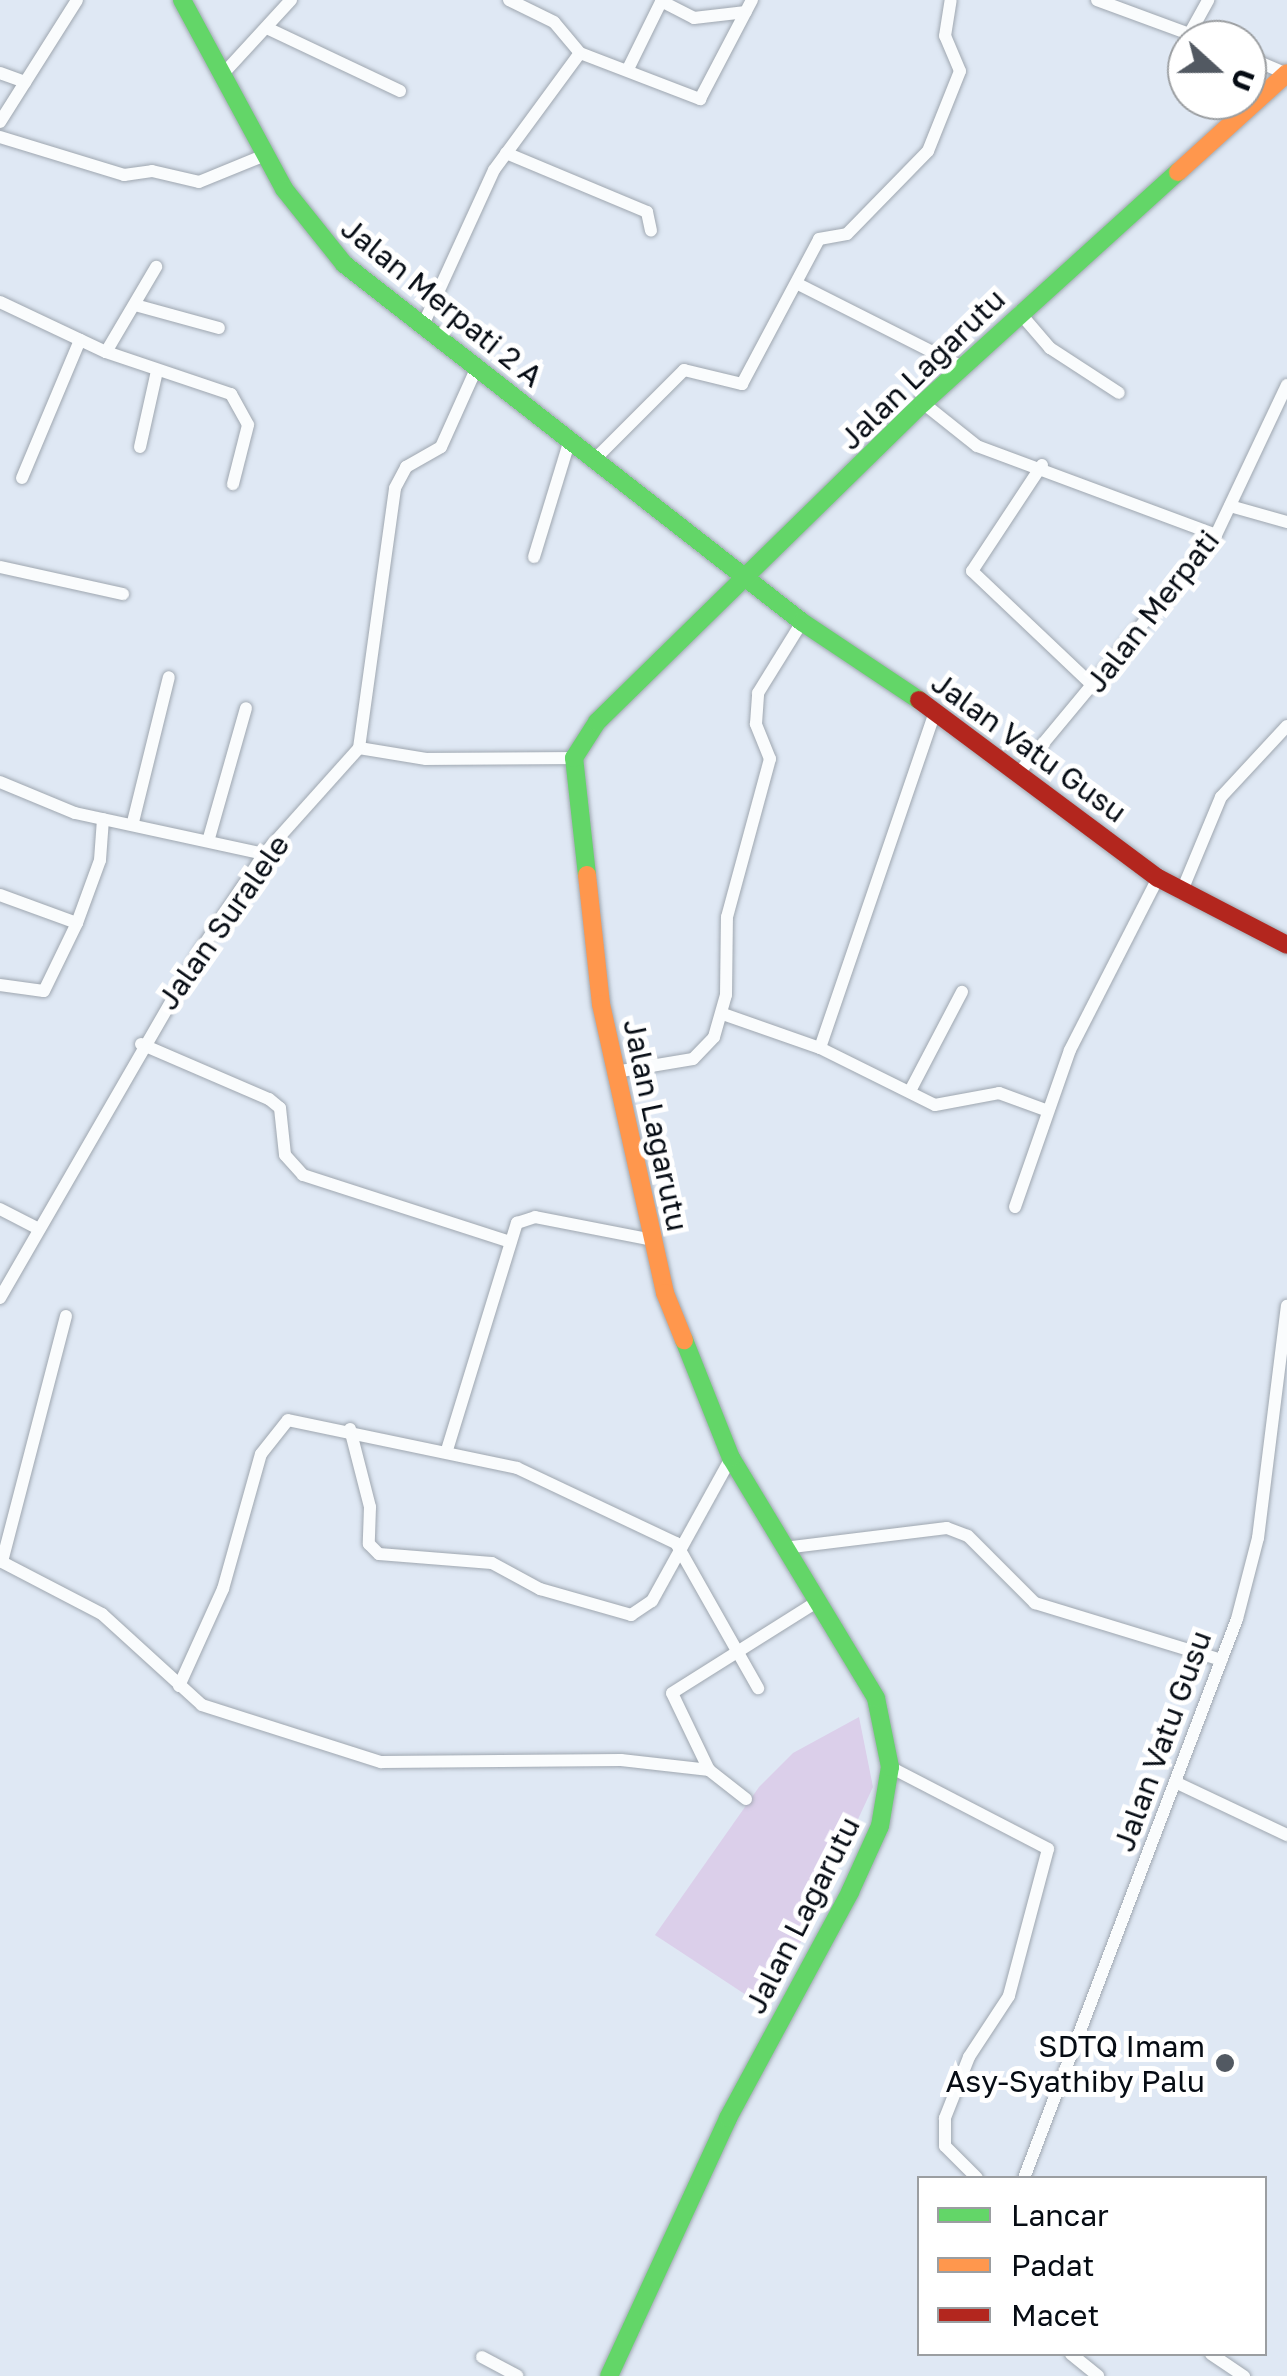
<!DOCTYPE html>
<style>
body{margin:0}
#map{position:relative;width:1287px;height:2376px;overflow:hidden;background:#dfe8f4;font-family:"Golos Text",sans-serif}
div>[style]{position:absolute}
.green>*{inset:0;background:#dbcfea}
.roads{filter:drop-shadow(0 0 2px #9fa7b0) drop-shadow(0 0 2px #9fa7b0)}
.street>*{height:12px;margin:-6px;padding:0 6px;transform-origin:6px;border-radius:6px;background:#fafcfd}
.fast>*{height:18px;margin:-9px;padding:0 9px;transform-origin:9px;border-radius:9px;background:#63d668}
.slow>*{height:18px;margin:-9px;padding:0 9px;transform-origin:9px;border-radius:9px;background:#ff974d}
.jam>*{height:18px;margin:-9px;padding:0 9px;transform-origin:9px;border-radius:9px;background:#b3261e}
.dots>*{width:28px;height:28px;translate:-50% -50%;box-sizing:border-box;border:5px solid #fff;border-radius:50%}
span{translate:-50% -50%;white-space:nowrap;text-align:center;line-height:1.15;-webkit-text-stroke:10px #fff;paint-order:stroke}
.street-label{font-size:30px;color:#060c14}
.poi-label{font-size:30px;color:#060c14}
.right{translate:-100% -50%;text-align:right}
.legend{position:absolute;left:917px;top:2176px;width:350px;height:180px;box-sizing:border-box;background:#fff;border:2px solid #9b9ea1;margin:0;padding:12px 18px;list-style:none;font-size:30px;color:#060c14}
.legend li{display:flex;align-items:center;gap:20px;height:50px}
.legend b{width:50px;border:2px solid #9b9ea1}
.north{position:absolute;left:1167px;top:20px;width:100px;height:100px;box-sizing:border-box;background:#fff;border:2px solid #9b9ea1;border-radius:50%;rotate:111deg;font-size:28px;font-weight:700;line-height:40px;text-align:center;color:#060c14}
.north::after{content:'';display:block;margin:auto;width:35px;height:45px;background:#525962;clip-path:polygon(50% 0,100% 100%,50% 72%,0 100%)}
</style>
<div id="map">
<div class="green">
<i style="clip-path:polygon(859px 1717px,873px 1787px,769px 2010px,655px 1935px,759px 1787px,793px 1753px)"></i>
</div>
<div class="roads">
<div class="street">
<i style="left:1097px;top:0;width:116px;rotate:20.2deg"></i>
<i style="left:661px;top:1px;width:37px;rotate:27deg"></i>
<i style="left:694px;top:18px;width:52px;rotate:-6.6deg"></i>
<i style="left:269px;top:29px;width:145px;rotate:25.3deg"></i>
<i style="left:1190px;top:33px;width:38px;rotate:-61deg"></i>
<i style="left:580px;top:53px;width:129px;rotate:21deg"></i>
<i style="left:700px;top:99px;width:112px;rotate:-62.3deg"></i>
<i style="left:1247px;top:57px;width:43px;rotate:23deg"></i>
<i style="left:628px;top:69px;width:77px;rotate:-63.8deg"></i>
<i style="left:0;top:73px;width:27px;rotate:20deg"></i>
<i style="left:222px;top:75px;width:102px;rotate:-47.4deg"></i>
<i style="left:0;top:122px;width:144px;rotate:-57.7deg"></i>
<i style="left:0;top:137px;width:130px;rotate:17deg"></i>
<i style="left:124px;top:175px;width:28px;rotate:-8deg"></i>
<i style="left:152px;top:171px;width:48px;rotate:13.2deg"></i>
<i style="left:199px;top:182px;width:71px;rotate:-22.2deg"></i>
<i style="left:506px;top:153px;width:153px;rotate:22.7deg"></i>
<i style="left:647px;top:212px;width:19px;rotate:78deg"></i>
<i style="left:800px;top:285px;width:182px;rotate:26.8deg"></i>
<i style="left:0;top:302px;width:117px;rotate:25.3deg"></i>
<i style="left:106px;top:352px;width:99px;rotate:-59.5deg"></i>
<i style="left:135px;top:305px;width:87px;rotate:15.3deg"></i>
<i style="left:1019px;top:312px;width:48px;rotate:49.3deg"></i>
<i style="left:1050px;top:348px;width:82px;rotate:33.1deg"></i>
<i style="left:423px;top:325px;width:170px;rotate:-65.4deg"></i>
<i style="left:494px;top:170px;width:145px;rotate:-53.7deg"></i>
<i style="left:580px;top:53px;width:40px;rotate:-130deg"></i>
<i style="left:554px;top:22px;width:50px;rotate:-153.9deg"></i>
<i style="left:106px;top:352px;width:132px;rotate:18.6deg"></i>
<i style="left:231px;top:394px;width:35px;rotate:61deg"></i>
<i style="left:248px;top:425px;width:61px;rotate:104.3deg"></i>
<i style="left:923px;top:403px;width:69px;rotate:38.5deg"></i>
<i style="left:977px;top:446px;width:255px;rotate:20.4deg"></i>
<i style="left:140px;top:447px;width:78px;rotate:-77.4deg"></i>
<i style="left:595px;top:459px;width:126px;rotate:-45deg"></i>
<i style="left:684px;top:370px;width:60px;rotate:13.6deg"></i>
<i style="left:742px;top:384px;width:164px;rotate:-62deg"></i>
<i style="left:819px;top:239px;width:28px;rotate:-10deg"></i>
<i style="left:847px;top:234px;width:116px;rotate:-45.7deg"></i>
<i style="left:928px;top:151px;width:86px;rotate:-68.2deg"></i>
<i style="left:960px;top:71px;width:38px;rotate:-113deg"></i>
<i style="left:945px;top:36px;width:36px;rotate:-81deg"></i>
<i style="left:1042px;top:465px;width:127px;rotate:123.4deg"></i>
<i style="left:972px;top:571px;width:167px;rotate:43.5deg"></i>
<i style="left:22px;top:478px;width:150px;rotate:-67.2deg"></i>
<i style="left:1230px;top:506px;width:59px;rotate:15.7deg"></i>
<i style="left:534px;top:557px;width:123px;rotate:-73deg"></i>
<i style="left:0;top:567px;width:126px;rotate:12.4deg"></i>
<i style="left:935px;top:712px;width:355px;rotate:108.9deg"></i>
<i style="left:820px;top:1048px;width:128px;rotate:26.4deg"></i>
<i style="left:935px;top:1105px;width:65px;rotate:-10.6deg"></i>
<i style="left:999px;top:1093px;width:52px;rotate:20.2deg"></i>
<i style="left:359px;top:748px;width:262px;rotate:-82.1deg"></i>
<i style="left:395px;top:488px;width:24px;rotate:-62deg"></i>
<i style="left:406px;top:467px;width:40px;rotate:-29.7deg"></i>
<i style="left:441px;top:447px;width:85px;rotate:-65.8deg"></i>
<i style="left:359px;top:748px;width:68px;rotate:9.3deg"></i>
<i style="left:426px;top:759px;width:148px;rotate:-0.4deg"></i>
<i style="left:1022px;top:769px;width:304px;rotate:-50.3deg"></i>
<i style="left:1216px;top:535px;width:166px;rotate:-64.7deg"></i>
<i style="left:0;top:782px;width:81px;rotate:22.5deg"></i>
<i style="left:75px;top:813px;width:193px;rotate:12.2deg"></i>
<i style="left:133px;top:822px;width:149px;rotate:-76.1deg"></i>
<i style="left:209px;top:838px;width:135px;rotate:-74.1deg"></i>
<i style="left:1181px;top:893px;width:104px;rotate:-67.4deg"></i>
<i style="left:1221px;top:797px;width:97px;rotate:-47.1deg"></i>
<i style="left:0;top:895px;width:82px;rotate:20deg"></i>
<i style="left:77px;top:923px;width:67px;rotate:-69.9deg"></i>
<i style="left:100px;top:860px;width:41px;rotate:-85.8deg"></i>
<i style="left:0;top:985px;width:44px;rotate:7.8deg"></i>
<i style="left:44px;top:991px;width:76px;rotate:-64.1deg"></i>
<i style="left:723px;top:1014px;width:103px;rotate:19.3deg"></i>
<i style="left:141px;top:1044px;width:139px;rotate:23.3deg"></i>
<i style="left:269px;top:1099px;width:14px;rotate:39deg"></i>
<i style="left:280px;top:1108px;width:47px;rotate:83.9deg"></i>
<i style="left:285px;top:1155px;width:27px;rotate:48deg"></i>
<i style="left:303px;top:1175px;width:218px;rotate:17.9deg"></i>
<i style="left:615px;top:1072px;width:79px;rotate:-9.5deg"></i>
<i style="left:693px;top:1059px;width:30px;rotate:-46deg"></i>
<i style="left:714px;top:1037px;width:44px;rotate:-74.1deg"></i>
<i style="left:726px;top:995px;width:78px;rotate:-89.3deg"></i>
<i style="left:727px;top:917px;width:164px;rotate:-74.8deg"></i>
<i style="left:770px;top:759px;width:38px;rotate:-112deg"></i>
<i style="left:756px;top:724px;width:31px;rotate:-86deg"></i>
<i style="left:758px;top:693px;width:84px;rotate:-58.2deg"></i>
<i style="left:910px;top:1091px;width:112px;rotate:-62.3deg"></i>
<i style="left:1015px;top:1207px;width:166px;rotate:-70.7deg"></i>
<i style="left:1070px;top:1050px;width:193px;rotate:-62.9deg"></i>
<i style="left:0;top:1209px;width:44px;rotate:27.1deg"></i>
<i style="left:0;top:1298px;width:401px;rotate:-60deg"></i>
<i style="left:200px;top:951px;width:116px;rotate:-56.6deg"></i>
<i style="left:264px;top:854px;width:142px;rotate:-48.1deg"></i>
<i style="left:66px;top:1316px;width:254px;rotate:104.6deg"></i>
<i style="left:2px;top:1562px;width:113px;rotate:27.5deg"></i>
<i style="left:102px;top:1614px;width:135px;rotate:42.3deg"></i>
<i style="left:202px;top:1705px;width:188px;rotate:17.7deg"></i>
<i style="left:381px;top:1762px;width:240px;rotate:-0.5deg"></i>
<i style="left:621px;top:1760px;width:89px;rotate:6.5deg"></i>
<i style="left:350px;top:1429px;width:81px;rotate:75.6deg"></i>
<i style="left:370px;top:1507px;width:37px;rotate:92deg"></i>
<i style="left:369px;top:1544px;width:14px;rotate:45deg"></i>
<i style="left:379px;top:1554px;width:113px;rotate:4.6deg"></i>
<i style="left:492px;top:1563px;width:55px;rotate:28.4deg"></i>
<i style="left:540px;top:1589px;width:95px;rotate:15.9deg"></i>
<i style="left:631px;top:1615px;width:25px;rotate:-34deg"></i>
<i style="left:652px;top:1601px;width:163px;rotate:-61.1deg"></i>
<i style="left:447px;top:1450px;width:238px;rotate:-72.9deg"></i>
<i style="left:517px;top:1223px;width:19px;rotate:-18deg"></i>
<i style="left:535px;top:1217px;width:120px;rotate:11deg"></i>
<i style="left:784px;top:1548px;width:164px;rotate:-7deg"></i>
<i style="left:947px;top:1528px;width:22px;rotate:21deg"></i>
<i style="left:968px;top:1536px;width:95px;rotate:45deg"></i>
<i style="left:1035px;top:1603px;width:195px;rotate:17deg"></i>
<i style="left:179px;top:1686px;width:107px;rotate:-65.6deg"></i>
<i style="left:223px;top:1589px;width:140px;rotate:-74.3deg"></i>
<i style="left:261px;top:1454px;width:43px;rotate:-51.5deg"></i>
<i style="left:288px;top:1420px;width:234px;rotate:11.8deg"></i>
<i style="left:517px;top:1468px;width:176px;rotate:25.3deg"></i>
<i style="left:676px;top:1543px;width:167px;rotate:60.5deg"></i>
<i style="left:890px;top:1767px;width:178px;rotate:27.4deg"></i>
<i style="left:1048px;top:1849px;width:152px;rotate:104.9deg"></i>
<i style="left:1009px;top:1996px;width:73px;rotate:123.3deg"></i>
<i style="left:969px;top:2057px;width:66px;rotate:111.5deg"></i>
<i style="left:945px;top:2118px;width:28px;rotate:90deg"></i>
<i style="left:945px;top:2146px;width:45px;rotate:45deg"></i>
<i style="left:1177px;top:1783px;width:122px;rotate:25.3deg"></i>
<i style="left:746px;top:1799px;width:47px;rotate:-141.9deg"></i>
<i style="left:709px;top:1770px;width:85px;rotate:-115.7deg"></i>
<i style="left:672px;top:1693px;width:173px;rotate:-32.2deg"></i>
<i style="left:1024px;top:2178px;width:598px;rotate:-69.14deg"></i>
<i style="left:1237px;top:1619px;width:84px;rotate:-75.5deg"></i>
<i style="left:1258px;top:1538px;width:234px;rotate:-82.9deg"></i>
<i style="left:1071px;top:2354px;width:35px;rotate:39deg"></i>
<i style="left:1211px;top:2354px;width:40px;rotate:34deg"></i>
<i style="left:482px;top:2357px;width:40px;rotate:28deg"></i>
</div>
<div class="fast">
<i style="left:182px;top:0;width:215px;rotate:61.6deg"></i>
<i style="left:284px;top:189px;width:96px;rotate:51.3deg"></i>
<i style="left:344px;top:264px;width:581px;rotate:38.01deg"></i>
<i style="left:802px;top:622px;width:141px;rotate:33.7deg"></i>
<i style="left:587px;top:875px;width:118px;rotate:-96.3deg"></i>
<i style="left:574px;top:758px;width:43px;rotate:-57.4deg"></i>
<i style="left:597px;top:722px;width:456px;rotate:-44.4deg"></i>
<i style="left:923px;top:403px;width:344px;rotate:-42.2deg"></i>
<i style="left:609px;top:2376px;width:284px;rotate:-65.2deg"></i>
<i style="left:728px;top:2118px;width:257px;rotate:-61.6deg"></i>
<i style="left:850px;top:1892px;width:72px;rotate:-65.6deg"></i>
<i style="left:880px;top:1826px;width:60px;rotate:-80.4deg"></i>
<i style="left:890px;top:1767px;width:70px;rotate:-101.5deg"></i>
<i style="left:876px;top:1698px;width:280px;rotate:-121.1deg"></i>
<i style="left:731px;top:1458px;width:127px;rotate:-111.7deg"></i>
</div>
<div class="slow">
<i style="left:1178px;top:172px;width:147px;rotate:-42.2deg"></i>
<i style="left:587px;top:875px;width:130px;rotate:83.8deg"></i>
<i style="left:601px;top:1004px;width:296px;rotate:77.5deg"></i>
<i style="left:665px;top:1293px;width:51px;rotate:68deg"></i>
</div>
<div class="jam">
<i style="left:919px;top:700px;width:298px;rotate:36.7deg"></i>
<i style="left:1158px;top:878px;width:145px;rotate:27.4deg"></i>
</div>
</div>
<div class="dots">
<i style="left:1225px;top:2063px;background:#525962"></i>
</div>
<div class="street-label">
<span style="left:442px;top:302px;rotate:39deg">Jalan Merpati 2 A</span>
<span style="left:922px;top:369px;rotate:-44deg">Jalan Lagarutu</span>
<span style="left:1152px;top:611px;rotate:-52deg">Jalan Merpati</span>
<span style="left:1029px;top:747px;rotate:36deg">Jalan Vatu Gusu</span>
<span style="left:223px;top:922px;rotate:-55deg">Jalan Suralele</span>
<span style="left:656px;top:1125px;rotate:78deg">Jalan Lagarutu</span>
<span style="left:1162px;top:1741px;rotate:-70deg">Jalan Vatu Gusu</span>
<span style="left:802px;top:1915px;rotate:-63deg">Jalan Lagarutu</span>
</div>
<div class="poi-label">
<span class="right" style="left:1205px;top:2063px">SDTQ Imam<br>Asy-Syathiby Palu</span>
</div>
<ul class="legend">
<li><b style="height:12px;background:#63d668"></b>Lancar</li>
<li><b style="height:12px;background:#ff974d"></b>Padat</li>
<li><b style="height:12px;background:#b3261e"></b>Macet</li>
</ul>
<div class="north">U</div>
</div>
